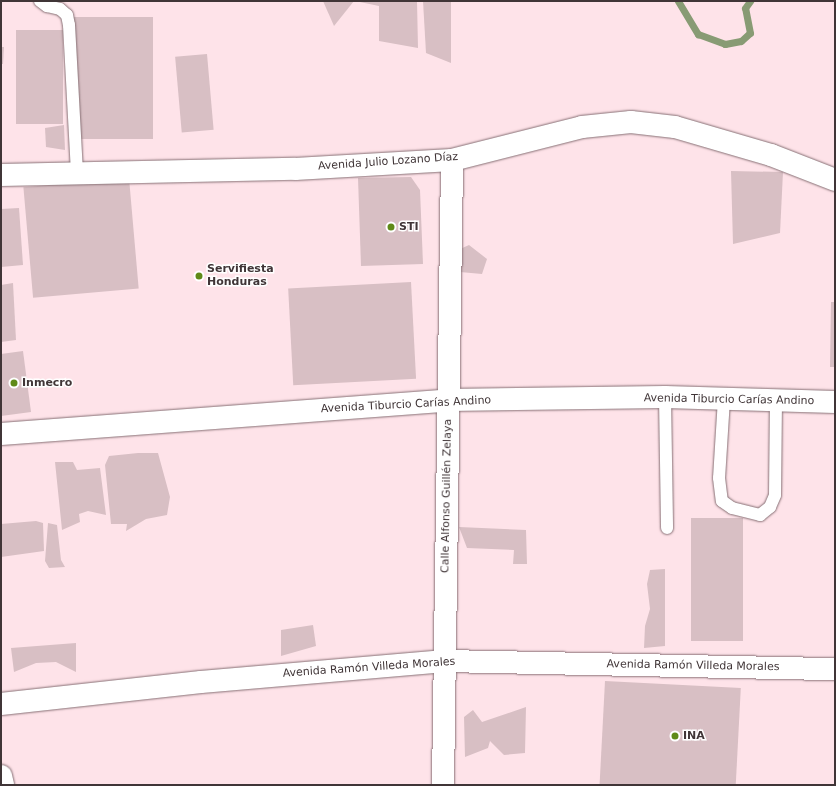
<!DOCTYPE html>
<meta charset="utf-8">
<style>
body{margin:0}
#map{position:relative;width:836px;height:786px;overflow:hidden;background:#fee3e9;font-family:"DejaVu Sans",sans-serif}
div>[style]{position:absolute}
.stream>*{height:7px;margin:-3.5px;padding:0 3.5px;transform-origin:3.5px;border-radius:3.5px;background:#889b74}
.building>*{inset:0;background:#d8bfc4;transform-origin:0 0}
.roads{filter:drop-shadow(0 0 1px #877075) drop-shadow(0 0 1px #877075)}
.service>*{height:12px;margin:-6px;padding:0 6px;transform-origin:6px;border-radius:6px;background:#fff}
.minor>*{height:22px;margin:-11px;padding:0 11px;transform-origin:11px;border-radius:11px;background:#fff}
.dots>*{width:11px;height:11px;translate:-50% -50%;box-sizing:border-box;border:2px solid #fff;border-radius:50%}
span{translate:-50% -50%;white-space:nowrap;text-align:center;line-height:1.15;-webkit-text-stroke:3px #fff;paint-order:stroke}
.street-label{font-size:11px;color:#403537}
.poi-label{font-size:11px;color:#403537;font-weight:700}
.left{translate:0 -50%;text-align:left}
.frame{position:absolute;inset:0;border:2px solid #403537;pointer-events:none}
</style>
<div id="map">
<div class="stream">
<i style="left:678px;top:1px;width:39px;rotate:59deg"></i>
<i style="left:698px;top:34px;width:29px;rotate:20deg"></i>
<i style="left:725px;top:44px;width:16px;rotate:-11deg"></i>
<i style="left:741px;top:41px;width:12px;rotate:-42deg"></i>
<i style="left:750px;top:33px;width:25px;rotate:-101deg"></i>
<i style="left:745px;top:8px;width:9px;rotate:-54deg"></i>
</div>
<div class="building">
<i style="clip-path:polygon(323px 1px,354px 1px,334px 26px)"></i>
<i style="clip-path:polygon(355px 1px,417px 1px,418px 48px,379px 41px,379px 6px)"></i>
<i style="clip-path:polygon(423px 1px,451px 1px,451px 63px,426px 53px)"></i>
<i style="left:73px;top:17px;width:80px;height:122px"></i>
<i style="left:16px;top:30px;width:47px;height:94px"></i>
<i style="clip-path:polygon(1px 47px,4px 47px,3px 64px,1px 64px)"></i>
<i style="left:207px;top:54px;width:76px;height:32px;rotate:85deg"></i>
<i style="clip-path:polygon(64px 125px,65px 150px,46px 147px,45px 128px)"></i>
<i style="clip-path:polygon(731px 171px,783px 172px,780px 233px,733px 244px)"></i>
<i style="clip-path:polygon(411px 177px,420px 190px,423px 264px,361px 266px,358px 178px)"></i>
<i style="left:129px;top:178px;width:111px;height:106px;rotate:85deg"></i>
<i style="clip-path:polygon(19px 208px,23px 265px,1px 267px,1px 209px)"></i>
<i style="clip-path:polygon(469px 245px,487px 259px,482px 274px,460px 272px,458px 250px)"></i>
<i style="left:411px;top:282px;width:97px;height:123px;rotate:87deg"></i>
<i style="clip-path:polygon(13px 283px,16px 340px,1px 342px,1px 285px)"></i>
<i style="clip-path:polygon(831px 302px,835px 302px,835px 367px,830px 367px)"></i>
<i style="clip-path:polygon(23px 351px,31px 412px,1px 416px,1px 354px)"></i>
<i style="clip-path:polygon(138px 453px,158px 453px,170px 497px,167px 515px,146px 519px,126px 531px,127px 524px,111px 524px,105px 465px,109px 456px)"></i>
<i style="clip-path:polygon(55px 462px,73px 462px,77px 470px,100px 468px,106px 515px,88px 511px,79px 514px,80px 522px,62px 530px)"></i>
<i style="left:743px;top:518px;width:123px;height:52px;rotate:90deg"></i>
<i style="clip-path:polygon(36px 521px,43px 523px,44px 551px,1px 557px,1px 524px)"></i>
<i style="clip-path:polygon(48px 523px,57px 525px,61px 560px,65px 567px,49px 568px,45px 561px)"></i>
<i style="clip-path:polygon(459px 527px,526px 530px,527px 564px,513px 564px,514px 550px,467px 548px)"></i>
<i style="clip-path:polygon(665px 569px,665px 646px,644px 648px,645px 626px,650px 609px,647px 584px,650px 570px)"></i>
<i style="clip-path:polygon(313px 625px,316px 646px,281px 656px,281px 630px)"></i>
<i style="clip-path:polygon(76px 643px,76px 672px,56px 662px,36px 663px,14px 672px,11px 648px)"></i>
<i style="left:605px;top:681px;width:136px;height:104px;rotate:3deg"></i>
<i style="clip-path:polygon(526px 707px,525px 753px,504px 755px,490px 741px,488px 748px,465px 757px,464px 717px,473px 710px,482px 722px)"></i>
</div>
<div class="roads">
<div class="service">
<i style="left:40px;top:1px;width:9px;rotate:36deg"></i>
<i style="left:47px;top:6px;width:13px;rotate:13deg"></i>
<i style="left:60px;top:9px;width:9px;rotate:41deg"></i>
<i style="left:67px;top:15px;width:10px;rotate:79deg"></i>
<i style="left:69px;top:25px;width:148px;rotate:86.9deg"></i>
<i style="left:665px;top:397px;width:131px;rotate:89.1deg"></i>
<i style="left:724px;top:399px;width:79px;rotate:93.6deg"></i>
<i style="left:719px;top:478px;width:23px;rotate:83deg"></i>
<i style="left:722px;top:501px;width:12px;rotate:35deg"></i>
<i style="left:732px;top:508px;width:29px;rotate:14deg"></i>
<i style="left:760px;top:515px;width:13px;rotate:-39deg"></i>
<i style="left:770px;top:507px;width:13px;rotate:-67deg"></i>
<i style="left:775px;top:495px;width:95px;rotate:-89.4deg"></i>
</div>
<div class="minor">
<i style="left:1px;top:175px;width:294px;rotate:-1.2deg"></i>
<i style="left:295px;top:169px;width:157px;rotate:-3.3deg"></i>
<i style="left:452px;top:160px;width:134px;rotate:-14.2deg"></i>
<i style="left:582px;top:127px;width:49px;rotate:-5.8deg"></i>
<i style="left:631px;top:122px;width:44px;rotate:6.5deg"></i>
<i style="left:675px;top:127px;width:100px;rotate:16.3deg"></i>
<i style="left:771px;top:155px;width:69px;rotate:21.3deg"></i>
<i style="left:1px;top:434px;width:448px;rotate:-4.3deg"></i>
<i style="left:448px;top:400px;width:217px;rotate:-0.8deg"></i>
<i style="left:665px;top:397px;width:170px;rotate:1.7deg"></i>
<i style="left:1px;top:704px;width:201px;rotate:-6.3deg"></i>
<i style="left:201px;top:682px;width:245px;rotate:-4.9deg"></i>
<i style="left:445px;top:661px;width:390px;rotate:1.2deg"></i>
<i style="left:1px;top:776px;width:9px;rotate:77deg"></i>
<i style="left:443px;top:785px;width:625px;rotate:-89.17deg"></i>
</div>
</div>
<div class="dots">
<i style="left:391px;top:227px;background:#5f8a18"></i>
<i style="left:199px;top:276px;background:#5f8a18"></i>
<i style="left:14px;top:383px;background:#5f8a18"></i>
<i style="left:675px;top:736px;background:#5f8a18"></i>
</div>
<div class="street-label">
<span style="left:388px;top:162px;rotate:-4deg">Avenida Julio Lozano Díaz</span>
<span style="left:729px;top:400px;rotate:1deg">Avenida Tiburcio Carías Andino</span>
<span style="left:406px;top:405px;rotate:-3deg">Avenida Tiburcio Carías Andino</span>
<span style="left:447px;top:496px;rotate:-89deg">Calle Alfonso Guillén Zelaya</span>
<span style="left:693px;top:666px;rotate:1deg">Avenida Ramón Villeda Morales</span>
<span style="left:369px;top:668px;rotate:-4deg">Avenida Ramón Villeda Morales</span>
</div>
<div class="poi-label">
<span class="left" style="left:399px;top:227px">STI</span>
<span class="left" style="left:207px;top:276px">Servifiesta<br>Honduras</span>
<span class="left" style="left:22px;top:383px">Inmecro</span>
<span class="left" style="left:683px;top:736px">INA</span>
</div>
<div class="frame"></div>
</div>
